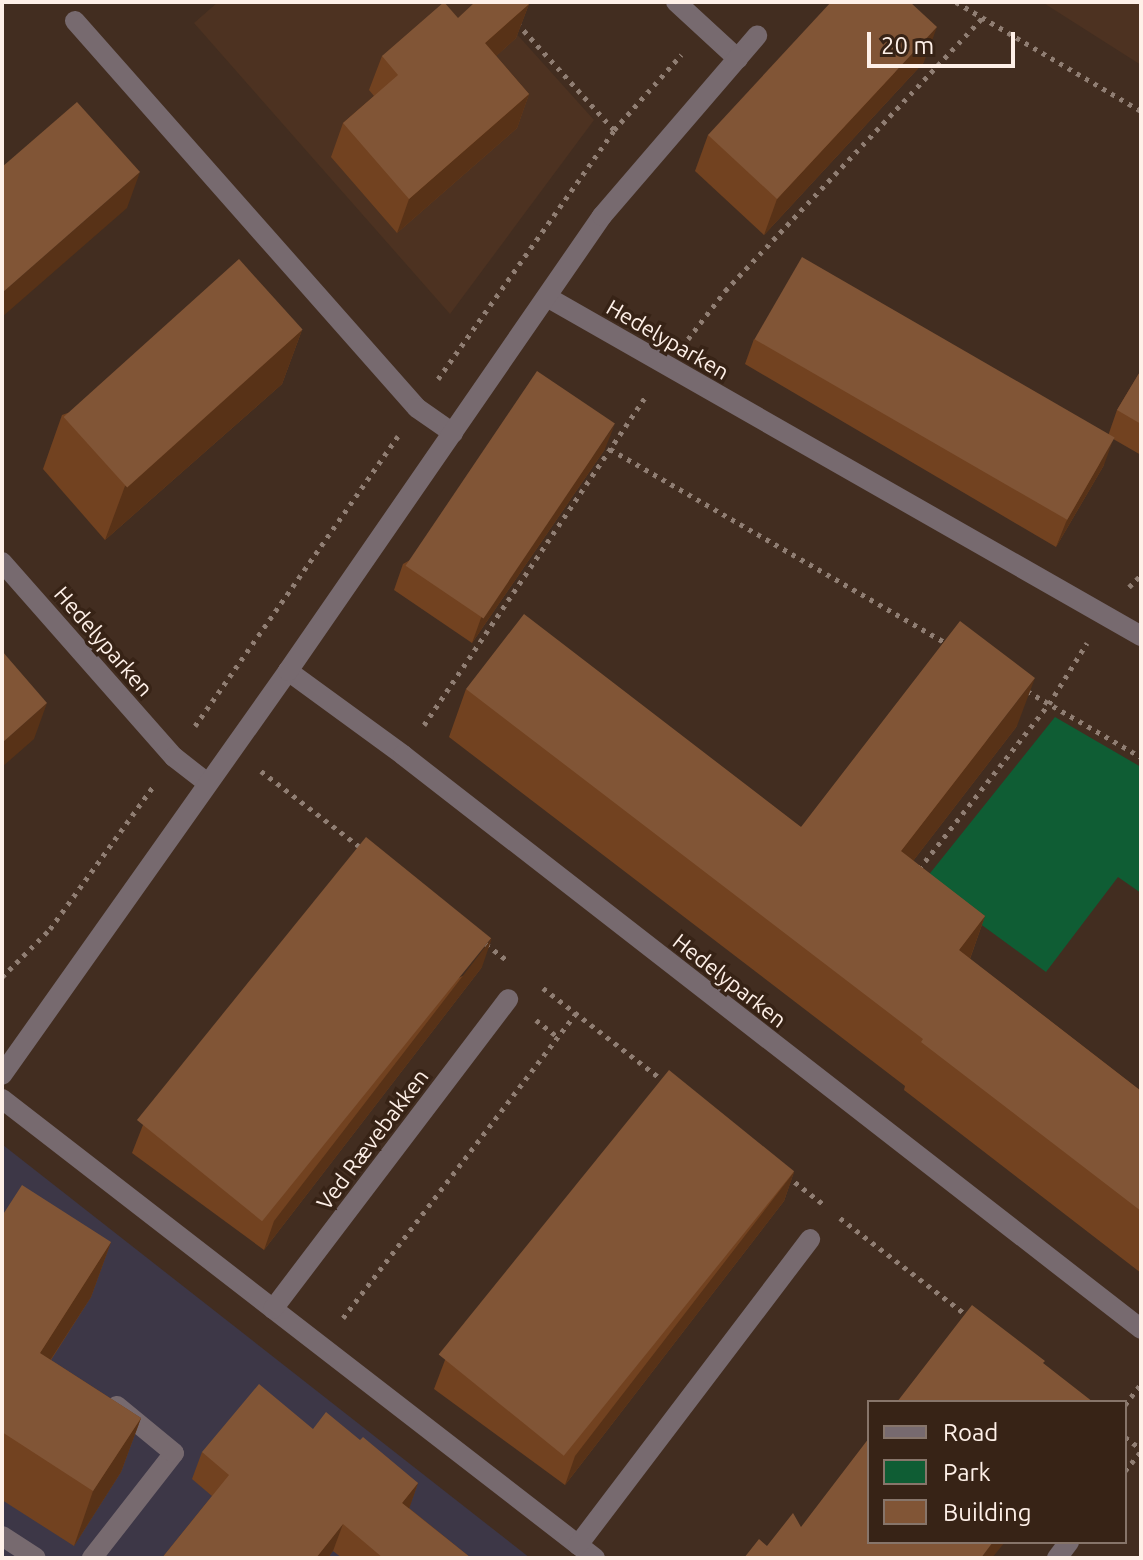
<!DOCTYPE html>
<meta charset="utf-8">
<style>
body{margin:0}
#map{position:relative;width:1143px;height:1560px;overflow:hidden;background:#422d20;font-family:Ubuntu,sans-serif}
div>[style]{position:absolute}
.built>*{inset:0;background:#4d3221}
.industrial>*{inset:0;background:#3d3747}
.green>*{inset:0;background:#0f5d34}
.path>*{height:5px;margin-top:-2.5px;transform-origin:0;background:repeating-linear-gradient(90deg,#907e73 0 4px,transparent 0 10px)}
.lane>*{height:20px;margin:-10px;padding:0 10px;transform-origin:10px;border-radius:10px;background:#776a6f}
.street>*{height:20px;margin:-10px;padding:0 10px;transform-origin:10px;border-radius:10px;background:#776a6f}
.wall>*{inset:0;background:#724220}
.shaded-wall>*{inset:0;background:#583217}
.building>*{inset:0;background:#815536;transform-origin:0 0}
span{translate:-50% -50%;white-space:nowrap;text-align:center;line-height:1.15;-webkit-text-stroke:7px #372316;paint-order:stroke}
.street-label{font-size:22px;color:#fef0e8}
.frame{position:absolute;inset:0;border:4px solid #fef0e8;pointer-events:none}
.legend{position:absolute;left:867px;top:1400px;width:260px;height:144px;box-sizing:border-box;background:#372316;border:2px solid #87756a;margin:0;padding:10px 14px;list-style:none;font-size:24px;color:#fef0e8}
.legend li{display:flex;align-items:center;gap:16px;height:40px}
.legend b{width:40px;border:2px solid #87756a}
.scale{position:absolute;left:867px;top:32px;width:148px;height:36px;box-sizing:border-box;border:4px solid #fef0e8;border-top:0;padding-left:10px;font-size:24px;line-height:28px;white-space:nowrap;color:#fef0e8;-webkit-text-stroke:6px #372316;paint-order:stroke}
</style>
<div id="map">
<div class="built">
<i style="clip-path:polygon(218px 2px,488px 2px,594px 120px,450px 314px,194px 23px)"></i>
<i style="clip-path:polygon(1042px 2px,1141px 2px,1141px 65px)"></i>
</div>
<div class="industrial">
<i style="clip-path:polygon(3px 1145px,530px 1558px,2px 1558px)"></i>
</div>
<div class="green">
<i style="clip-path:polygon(1055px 717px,1141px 767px,1141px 893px,1118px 877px,1046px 972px,923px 882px)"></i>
</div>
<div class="path">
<i style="left:956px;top:2px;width:215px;rotate:30.5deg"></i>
<i style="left:517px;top:23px;width:144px;rotate:47.8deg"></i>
<i style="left:688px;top:339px;width:61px;rotate:-52.4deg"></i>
<i style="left:725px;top:291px;width:376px;rotate:-46.7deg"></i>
<i style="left:438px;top:379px;width:305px;rotate:-54.7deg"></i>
<i style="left:614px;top:130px;width:101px;rotate:-48.2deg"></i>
<i style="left:610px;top:449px;width:392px;rotate:30deg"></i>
<i style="left:1129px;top:587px;width:17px;rotate:-45deg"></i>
<i style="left:1027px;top:691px;width:132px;rotate:30.1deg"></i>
<i style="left:424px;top:725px;width:398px;rotate:-56deg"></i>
<i style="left:195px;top:726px;width:354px;rotate:-55deg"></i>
<i style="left:261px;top:771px;width:130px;rotate:37.5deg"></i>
<i style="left:919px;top:869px;width:210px;rotate:-51.8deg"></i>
<i style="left:1049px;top:704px;width:72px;rotate:-58.1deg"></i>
<i style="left:486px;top:944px;width:29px;rotate:38deg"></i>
<i style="left:2px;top:977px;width:68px;rotate:-45deg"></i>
<i style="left:50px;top:929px;width:179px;rotate:-54.1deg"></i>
<i style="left:543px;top:988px;width:154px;rotate:37.6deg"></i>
<i style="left:536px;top:1020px;width:29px;rotate:38deg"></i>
<i style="left:787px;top:1176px;width:46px;rotate:37.9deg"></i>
<i style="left:840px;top:1218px;width:163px;rotate:37.5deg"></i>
<i style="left:343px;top:1318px;width:384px;rotate:-52.6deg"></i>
<i style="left:1125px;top:1405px;width:26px;rotate:-53deg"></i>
<i style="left:1125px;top:1437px;width:20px;rotate:37deg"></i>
<i style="left:1125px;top:1471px;width:26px;rotate:-51deg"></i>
</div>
<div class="lane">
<i style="left:676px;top:2px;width:84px;rotate:42.6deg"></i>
<i style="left:2px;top:1536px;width:40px;rotate:32.9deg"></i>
<i style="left:92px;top:1558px;width:133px;rotate:-52deg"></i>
<i style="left:174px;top:1453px;width:74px;rotate:-140.5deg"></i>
</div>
<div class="street">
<i style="left:75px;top:21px;width:516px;rotate:48.53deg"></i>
<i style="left:417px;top:408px;width:44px;rotate:34.8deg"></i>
<i style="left:547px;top:297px;width:684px;rotate:29.71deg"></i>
<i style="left:2px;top:562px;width:260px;rotate:48.6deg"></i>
<i style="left:174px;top:757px;width:41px;rotate:38deg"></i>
<i style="left:288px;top:671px;width:142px;rotate:36.1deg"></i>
<i style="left:403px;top:755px;width:935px;rotate:37.87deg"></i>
<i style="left:2px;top:1075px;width:495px;rotate:-54.7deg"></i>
<i style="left:288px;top:671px;width:553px;rotate:-55.39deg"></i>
<i style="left:602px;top:216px;width:238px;rotate:-49.3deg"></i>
<i style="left:2px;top:1099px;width:750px;rotate:37.74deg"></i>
<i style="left:273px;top:1309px;width:389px;rotate:-52.8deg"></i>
<i style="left:578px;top:1545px;width:384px;rotate:-52.8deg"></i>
<i style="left:1057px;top:1558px;width:20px;rotate:-53deg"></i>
</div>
<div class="wall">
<i style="clip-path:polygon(529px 4px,516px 38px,496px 56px,529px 94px,517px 128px,397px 233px,331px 157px,343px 123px,374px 96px,369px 90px,382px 56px,458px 18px)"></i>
<i style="clip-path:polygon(924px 62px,764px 235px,695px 171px,708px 135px)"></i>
<i style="clip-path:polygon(302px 330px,282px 384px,105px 540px,43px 469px,62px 415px)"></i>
<i style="clip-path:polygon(754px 339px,1104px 465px,1056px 547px,745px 364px)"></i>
<i style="clip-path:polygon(1141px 370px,1141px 455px,1108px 436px,1117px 410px)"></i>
<i style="clip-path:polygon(605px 449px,472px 643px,394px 590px,403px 564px)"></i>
<i style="clip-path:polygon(466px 689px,801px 827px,1017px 726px,913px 861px,985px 916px,970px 959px,1141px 1091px,1141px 1273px,904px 1090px,905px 1086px,449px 737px)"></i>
<i style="clip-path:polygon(482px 967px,264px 1250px,132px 1153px,143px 1125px)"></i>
<i style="clip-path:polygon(794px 1172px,784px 1201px,565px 1485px,434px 1389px,445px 1360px)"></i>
<i style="clip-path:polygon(2px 1216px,111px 1242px,91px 1297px,51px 1360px,141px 1418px,121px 1472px,74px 1546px,2px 1500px)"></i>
<i style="clip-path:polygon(313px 1429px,360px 1440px,418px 1483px,409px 1508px,471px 1558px,342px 1558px,333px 1551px,328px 1558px,162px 1558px,212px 1496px,192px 1479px,202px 1452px)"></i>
</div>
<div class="shaded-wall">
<i style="clip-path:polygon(529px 4px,516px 38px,473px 77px,485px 43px)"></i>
<i style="clip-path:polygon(937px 27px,924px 62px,764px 235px,777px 199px)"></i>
<i style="clip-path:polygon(529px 94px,517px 128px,397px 233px,409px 199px)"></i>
<i style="clip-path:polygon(140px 172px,127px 208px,2px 317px,2px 293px)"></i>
<i style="clip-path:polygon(302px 330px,282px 384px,105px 540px,125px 486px)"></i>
<i style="clip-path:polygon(615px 424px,605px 449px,472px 643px,481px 618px)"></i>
<i style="clip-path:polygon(1113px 440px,1104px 465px,1056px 547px,1066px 522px)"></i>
<i style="clip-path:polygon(1035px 678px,1017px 726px,883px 900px,901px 851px)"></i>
<i style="clip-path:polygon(47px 703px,34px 739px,2px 767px,2px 743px)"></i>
<i style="clip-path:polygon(985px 916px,968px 964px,959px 950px)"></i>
<i style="clip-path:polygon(492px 938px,482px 967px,264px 1250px,274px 1221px)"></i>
<i style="clip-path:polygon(794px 1172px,784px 1201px,565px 1485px,575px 1456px)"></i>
<i style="clip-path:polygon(111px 1242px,91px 1297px,20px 1407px,40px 1353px)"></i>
<i style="clip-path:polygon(141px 1418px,121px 1472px,74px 1546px,93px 1491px)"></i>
<i style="clip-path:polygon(418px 1483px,409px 1509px,402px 1503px)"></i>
<i style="clip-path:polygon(343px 1524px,333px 1551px,328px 1558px,316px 1558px)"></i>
<i style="clip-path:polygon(993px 1542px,1005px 1542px,992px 1558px,981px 1558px)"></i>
</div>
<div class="building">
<i style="clip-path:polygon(444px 2px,458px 18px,475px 2px,527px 2px,529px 4px,485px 43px,529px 94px,409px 199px,343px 123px,398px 75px,382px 56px)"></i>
<i style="clip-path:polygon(831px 2px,910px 2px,937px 27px,777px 199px,708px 135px)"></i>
<i style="clip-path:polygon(77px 102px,140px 172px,2px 293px,2px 167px)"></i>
<i style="left:802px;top:257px;width:361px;height:95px;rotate:30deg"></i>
<i style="left:239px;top:259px;width:95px;height:236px;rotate:48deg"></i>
<i style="clip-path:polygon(1141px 370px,1141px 424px,1117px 410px)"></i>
<i style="left:537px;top:371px;width:94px;height:235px;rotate:34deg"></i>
<i style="clip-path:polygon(524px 614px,801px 827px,960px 621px,1035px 678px,901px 851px,985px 916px,959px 950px,1141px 1091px,1141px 1211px,921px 1042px,923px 1039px,466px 689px)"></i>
<i style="clip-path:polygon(2px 651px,47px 703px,2px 743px)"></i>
<i style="left:366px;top:837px;width:161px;height:364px;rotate:39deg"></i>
<i style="left:669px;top:1070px;width:161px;height:366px;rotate:39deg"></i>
<i style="clip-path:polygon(22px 1185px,111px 1242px,40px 1353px,141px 1418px,93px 1491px,2px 1432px,2px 1216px)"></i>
<i style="clip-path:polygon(972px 1305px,1045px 1361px,1043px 1363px,1093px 1402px,897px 1402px)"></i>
<i style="clip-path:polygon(259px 1384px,313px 1429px,326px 1412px,360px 1440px,363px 1437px,418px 1483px,402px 1503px,471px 1558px,383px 1558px,343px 1524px,316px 1558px,162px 1558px,229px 1475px,202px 1452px)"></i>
<i style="clip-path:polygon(869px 1438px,869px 1542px,993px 1542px,981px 1558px,744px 1558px,759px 1539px,767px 1546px,793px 1513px,801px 1527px)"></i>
</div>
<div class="street-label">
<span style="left:668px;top:339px;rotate:30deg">Hedelyparken</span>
<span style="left:104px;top:641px;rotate:49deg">Hedelyparken</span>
<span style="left:730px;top:980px;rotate:38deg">Hedelyparken</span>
<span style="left:372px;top:1139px;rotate:-53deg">Ved Rævebakken</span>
</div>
<div class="frame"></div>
<ul class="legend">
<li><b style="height:10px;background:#776a6f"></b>Road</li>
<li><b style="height:22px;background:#0f5d34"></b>Park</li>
<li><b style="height:22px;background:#815536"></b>Building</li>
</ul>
<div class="scale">20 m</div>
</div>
